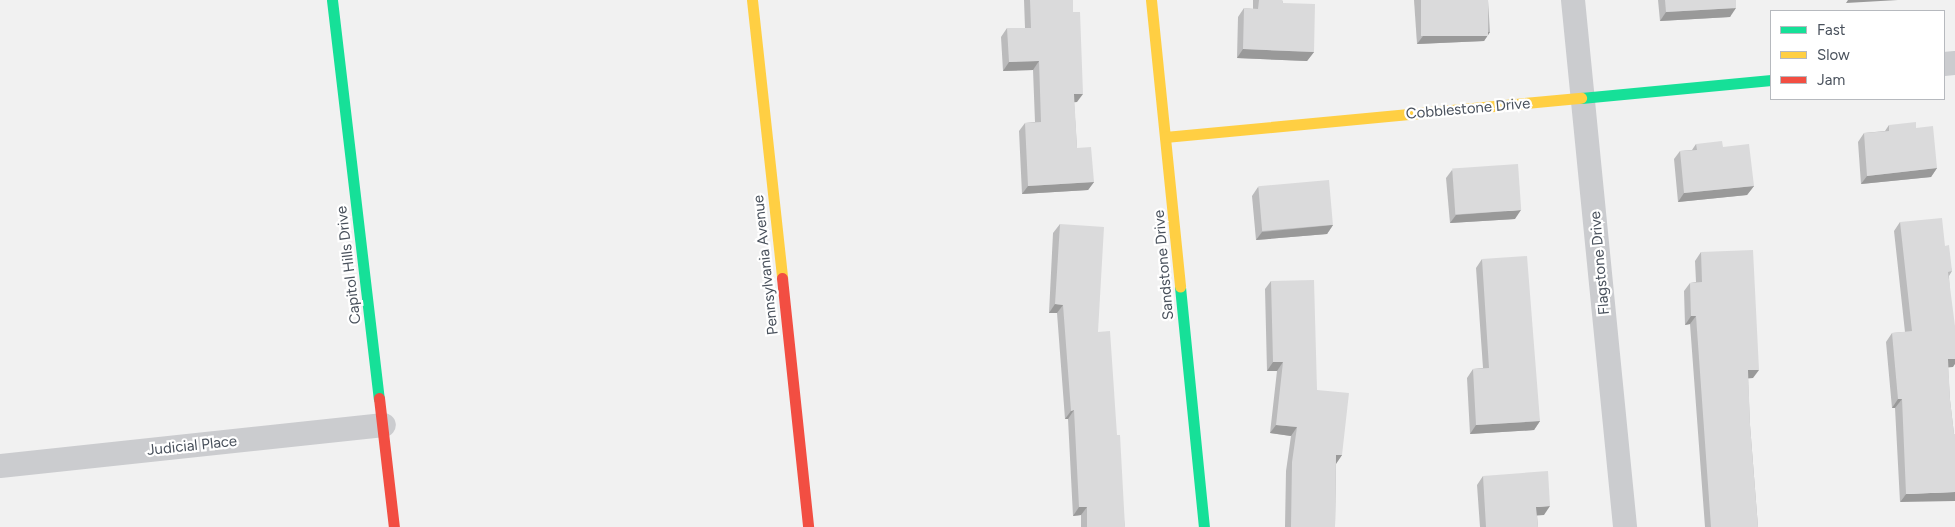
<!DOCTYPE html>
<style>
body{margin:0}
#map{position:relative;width:1955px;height:527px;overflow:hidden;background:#f1f1f1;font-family:Figtree,sans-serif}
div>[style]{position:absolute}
.street>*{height:24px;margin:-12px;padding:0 12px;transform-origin:12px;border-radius:12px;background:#cbcccf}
.fast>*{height:11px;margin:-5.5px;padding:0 5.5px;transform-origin:5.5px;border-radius:5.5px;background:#16e098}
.slow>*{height:11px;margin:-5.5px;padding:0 5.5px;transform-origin:5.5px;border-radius:5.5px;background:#ffcf43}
.jam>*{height:11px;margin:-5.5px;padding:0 5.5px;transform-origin:5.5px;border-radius:5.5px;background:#f24e42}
.wall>*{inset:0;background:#bbbbbc}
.shaded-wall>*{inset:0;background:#999}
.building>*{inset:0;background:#dadadb;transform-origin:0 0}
span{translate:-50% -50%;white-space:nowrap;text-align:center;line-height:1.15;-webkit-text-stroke:4.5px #fff;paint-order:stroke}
.street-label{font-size:15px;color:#49515c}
.legend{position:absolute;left:1770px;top:10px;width:175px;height:90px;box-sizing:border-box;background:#fff;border:1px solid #b6b9be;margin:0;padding:6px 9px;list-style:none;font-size:15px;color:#49515c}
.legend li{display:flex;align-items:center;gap:10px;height:25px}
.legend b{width:25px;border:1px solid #b6b9be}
</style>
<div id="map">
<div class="street">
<i style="left:1573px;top:0;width:530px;rotate:84.36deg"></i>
<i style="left:1944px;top:64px;width:11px;rotate:-5deg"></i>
<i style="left:0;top:466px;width:386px;rotate:-6.1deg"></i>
</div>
<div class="fast">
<i style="left:332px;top:0;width:401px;rotate:83.3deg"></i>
<i style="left:1581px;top:98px;width:191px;rotate:-5.4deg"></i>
<i style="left:1180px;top:287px;width:241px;rotate:84.3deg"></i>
</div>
<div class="slow">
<i style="left:752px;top:0;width:280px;rotate:83.8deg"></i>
<i style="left:1151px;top:0;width:288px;rotate:84.2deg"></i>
<i style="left:1165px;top:137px;width:418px;rotate:-5.4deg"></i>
</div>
<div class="jam">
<i style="left:782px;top:278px;width:250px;rotate:84deg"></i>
<i style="left:379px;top:398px;width:130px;rotate:83.4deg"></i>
</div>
<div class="wall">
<i style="clip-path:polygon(1024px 0,1073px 0,1073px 12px,1077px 102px,1074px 102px,1077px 148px,1094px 182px,1088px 190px,1022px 194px,1019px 131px,1025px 123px,1035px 122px,1033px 70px,1003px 71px,1001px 37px,1007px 28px,1025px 28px)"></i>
<i style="clip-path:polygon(1253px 0,1282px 0,1283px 3px,1314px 52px,1307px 61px,1237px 58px,1238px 17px,1244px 8px,1253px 9px)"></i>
<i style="clip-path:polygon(1414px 0,1488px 0,1490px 32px,1484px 41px,1417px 44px)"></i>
<i style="clip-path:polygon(1658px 0,1736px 0,1730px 17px,1660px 21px)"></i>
<i style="clip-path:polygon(1889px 125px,1916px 128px,1937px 168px,1931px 177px,1861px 184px,1858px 142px,1864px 133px,1885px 131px)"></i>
<i style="clip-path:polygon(1696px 144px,1723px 147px,1754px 186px,1747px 195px,1678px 202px,1674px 159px,1680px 151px,1692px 150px)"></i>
<i style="clip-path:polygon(1452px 170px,1515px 219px,1450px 223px,1446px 178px)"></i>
<i style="clip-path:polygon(1258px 187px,1333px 225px,1327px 234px,1256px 240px,1252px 196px)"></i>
<i style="clip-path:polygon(1900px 222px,1945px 246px,1952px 271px,1949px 276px,1953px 367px,1948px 367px,1950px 400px,1954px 434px,1900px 502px,1895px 408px,1892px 408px,1886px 342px,1892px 333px,1905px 332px,1894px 231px)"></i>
<i style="clip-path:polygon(1060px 224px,1098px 332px,1125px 527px,1081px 527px,1081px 515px,1073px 516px,1068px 419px,1065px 419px,1057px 313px,1049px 313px,1053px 233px)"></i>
<i style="clip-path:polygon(1701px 252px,1753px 378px,1748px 378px,1750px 425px,1758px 527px,1705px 527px,1690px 324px,1685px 325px,1684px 291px,1690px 283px,1696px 282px,1695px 261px)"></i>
<i style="clip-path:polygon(1482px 259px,1540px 421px,1534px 430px,1470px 434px,1467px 378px,1473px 369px,1483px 368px,1476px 268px)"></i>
<i style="clip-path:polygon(1271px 281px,1317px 390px,1342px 455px,1336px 463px,1335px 527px,1285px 527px,1286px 471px,1291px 436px,1270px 433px,1277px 371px,1267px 371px,1265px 289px)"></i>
<i style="clip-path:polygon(1483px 476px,1544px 515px,1537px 515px,1538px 527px,1480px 527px,1477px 485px)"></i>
</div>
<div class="shaded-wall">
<i style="clip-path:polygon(1848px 0,1898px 0,1846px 3px)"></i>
<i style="clip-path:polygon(1736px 8px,1730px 17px,1660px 21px,1666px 12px)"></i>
<i style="clip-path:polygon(1490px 32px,1484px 41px,1417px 44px,1423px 36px)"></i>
<i style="clip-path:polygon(1243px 49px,1314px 52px,1307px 61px,1237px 58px)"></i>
<i style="clip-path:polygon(1039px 61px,1033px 70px,1003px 71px,1009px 62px)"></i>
<i style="clip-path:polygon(1074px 94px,1083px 94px,1077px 102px,1068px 103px)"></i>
<i style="clip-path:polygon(1937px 168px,1931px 177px,1861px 184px,1867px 176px)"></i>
<i style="clip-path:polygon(1094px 182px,1088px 190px,1022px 194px,1028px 186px)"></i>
<i style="clip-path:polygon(1754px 186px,1747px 195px,1678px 202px,1684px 193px)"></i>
<i style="clip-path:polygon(1521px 210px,1515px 219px,1450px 223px,1456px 215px)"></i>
<i style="clip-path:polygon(1333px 225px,1327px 234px,1256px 240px,1262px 232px)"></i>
<i style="clip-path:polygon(1055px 304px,1063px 305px,1057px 313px,1049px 313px)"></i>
<i style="clip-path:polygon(1691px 316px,1696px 316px,1690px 324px,1685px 325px)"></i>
<i style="clip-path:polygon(1948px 359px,1955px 359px,1955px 364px,1953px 367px,1942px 368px)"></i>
<i style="clip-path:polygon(1273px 362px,1283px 362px,1277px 371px,1267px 371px)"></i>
<i style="clip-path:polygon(1748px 370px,1759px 370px,1753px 378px,1742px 379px)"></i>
<i style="clip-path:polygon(1898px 399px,1902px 399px,1895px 408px,1892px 408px)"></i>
<i style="clip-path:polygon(1074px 410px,1068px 419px,1065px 419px,1071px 411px)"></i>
<i style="clip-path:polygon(1540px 421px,1534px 430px,1470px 434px,1476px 425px)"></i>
<i style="clip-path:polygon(1276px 425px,1297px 427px,1291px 436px,1270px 433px)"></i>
<i style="clip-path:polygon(1336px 455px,1342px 455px,1336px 464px)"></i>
<i style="clip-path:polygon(1955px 492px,1955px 501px,1900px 502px,1906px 494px)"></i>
<i style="clip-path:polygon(1550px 506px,1544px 515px,1530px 516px,1536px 507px)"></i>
<i style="clip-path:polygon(1079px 507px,1087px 507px,1081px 515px,1073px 516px)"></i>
</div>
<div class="building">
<i style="clip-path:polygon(1030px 0,1073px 0,1073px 12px,1080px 12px,1083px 94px,1074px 94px,1077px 148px,1091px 147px,1094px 182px,1028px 186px,1025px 123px,1041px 122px,1039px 61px,1009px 62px,1007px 28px,1031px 28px)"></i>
<i style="clip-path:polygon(1259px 0,1282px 0,1283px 3px,1315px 4px,1314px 52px,1243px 49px,1244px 8px,1258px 9px)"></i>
<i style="left:1421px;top:0;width:67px;height:36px"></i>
<i style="clip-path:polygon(1665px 0,1736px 0,1736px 8px,1666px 12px)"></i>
<i style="clip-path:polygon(1916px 122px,1916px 128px,1933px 126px,1937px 168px,1867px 176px,1864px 133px,1889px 131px,1889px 125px)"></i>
<i style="clip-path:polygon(1722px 141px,1723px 147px,1749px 144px,1754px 186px,1684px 193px,1680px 151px,1697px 150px,1696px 144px)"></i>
<i style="left:1518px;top:164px;width:46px;height:66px;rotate:86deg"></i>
<i style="left:1329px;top:180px;width:45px;height:71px;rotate:85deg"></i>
<i style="clip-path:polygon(1942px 218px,1945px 246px,1949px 245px,1952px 271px,1948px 272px,1955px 326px,1955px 359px,1948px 359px,1950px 400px,1954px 434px,1955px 434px,1955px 492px,1906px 494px,1902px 399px,1898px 399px,1892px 333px,1912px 331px,1900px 222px)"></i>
<i style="clip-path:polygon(1060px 224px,1104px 227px,1098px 332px,1110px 331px,1117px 435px,1120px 435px,1125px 527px,1087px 527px,1087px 507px,1079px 507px,1074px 410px,1071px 411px,1063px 305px,1055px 304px)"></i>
<i style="clip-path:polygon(1753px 250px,1759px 370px,1748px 370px,1750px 425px,1758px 527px,1711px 527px,1696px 316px,1691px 316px,1690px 283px,1702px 282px,1701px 252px)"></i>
<i style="clip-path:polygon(1527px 256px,1540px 421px,1476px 425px,1473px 369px,1489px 368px,1482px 259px)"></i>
<i style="clip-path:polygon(1314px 280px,1317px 390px,1349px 393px,1342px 455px,1336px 455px,1335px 527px,1291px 527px,1292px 462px,1297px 427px,1276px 425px,1283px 362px,1273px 362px,1271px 281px)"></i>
<i style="clip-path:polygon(1548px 471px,1550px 506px,1536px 507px,1538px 527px,1486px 527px,1483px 476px)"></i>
</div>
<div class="street-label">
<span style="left:1468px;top:109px;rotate:-5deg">Cobblestone Drive</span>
<span style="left:1600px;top:263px;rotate:-95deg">Flagstone Drive</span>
<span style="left:349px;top:265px;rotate:-97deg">Capitol Hills Drive</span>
<span style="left:766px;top:265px;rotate:-96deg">Pennsylvania Avenue</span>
<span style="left:1164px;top:265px;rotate:-95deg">Sandstone Drive</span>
<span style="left:192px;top:446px;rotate:-6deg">Judicial Place</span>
</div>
<ul class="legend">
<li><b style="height:6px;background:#16e098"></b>Fast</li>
<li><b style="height:6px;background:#ffcf43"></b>Slow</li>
<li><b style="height:6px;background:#f24e42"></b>Jam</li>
</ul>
</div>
